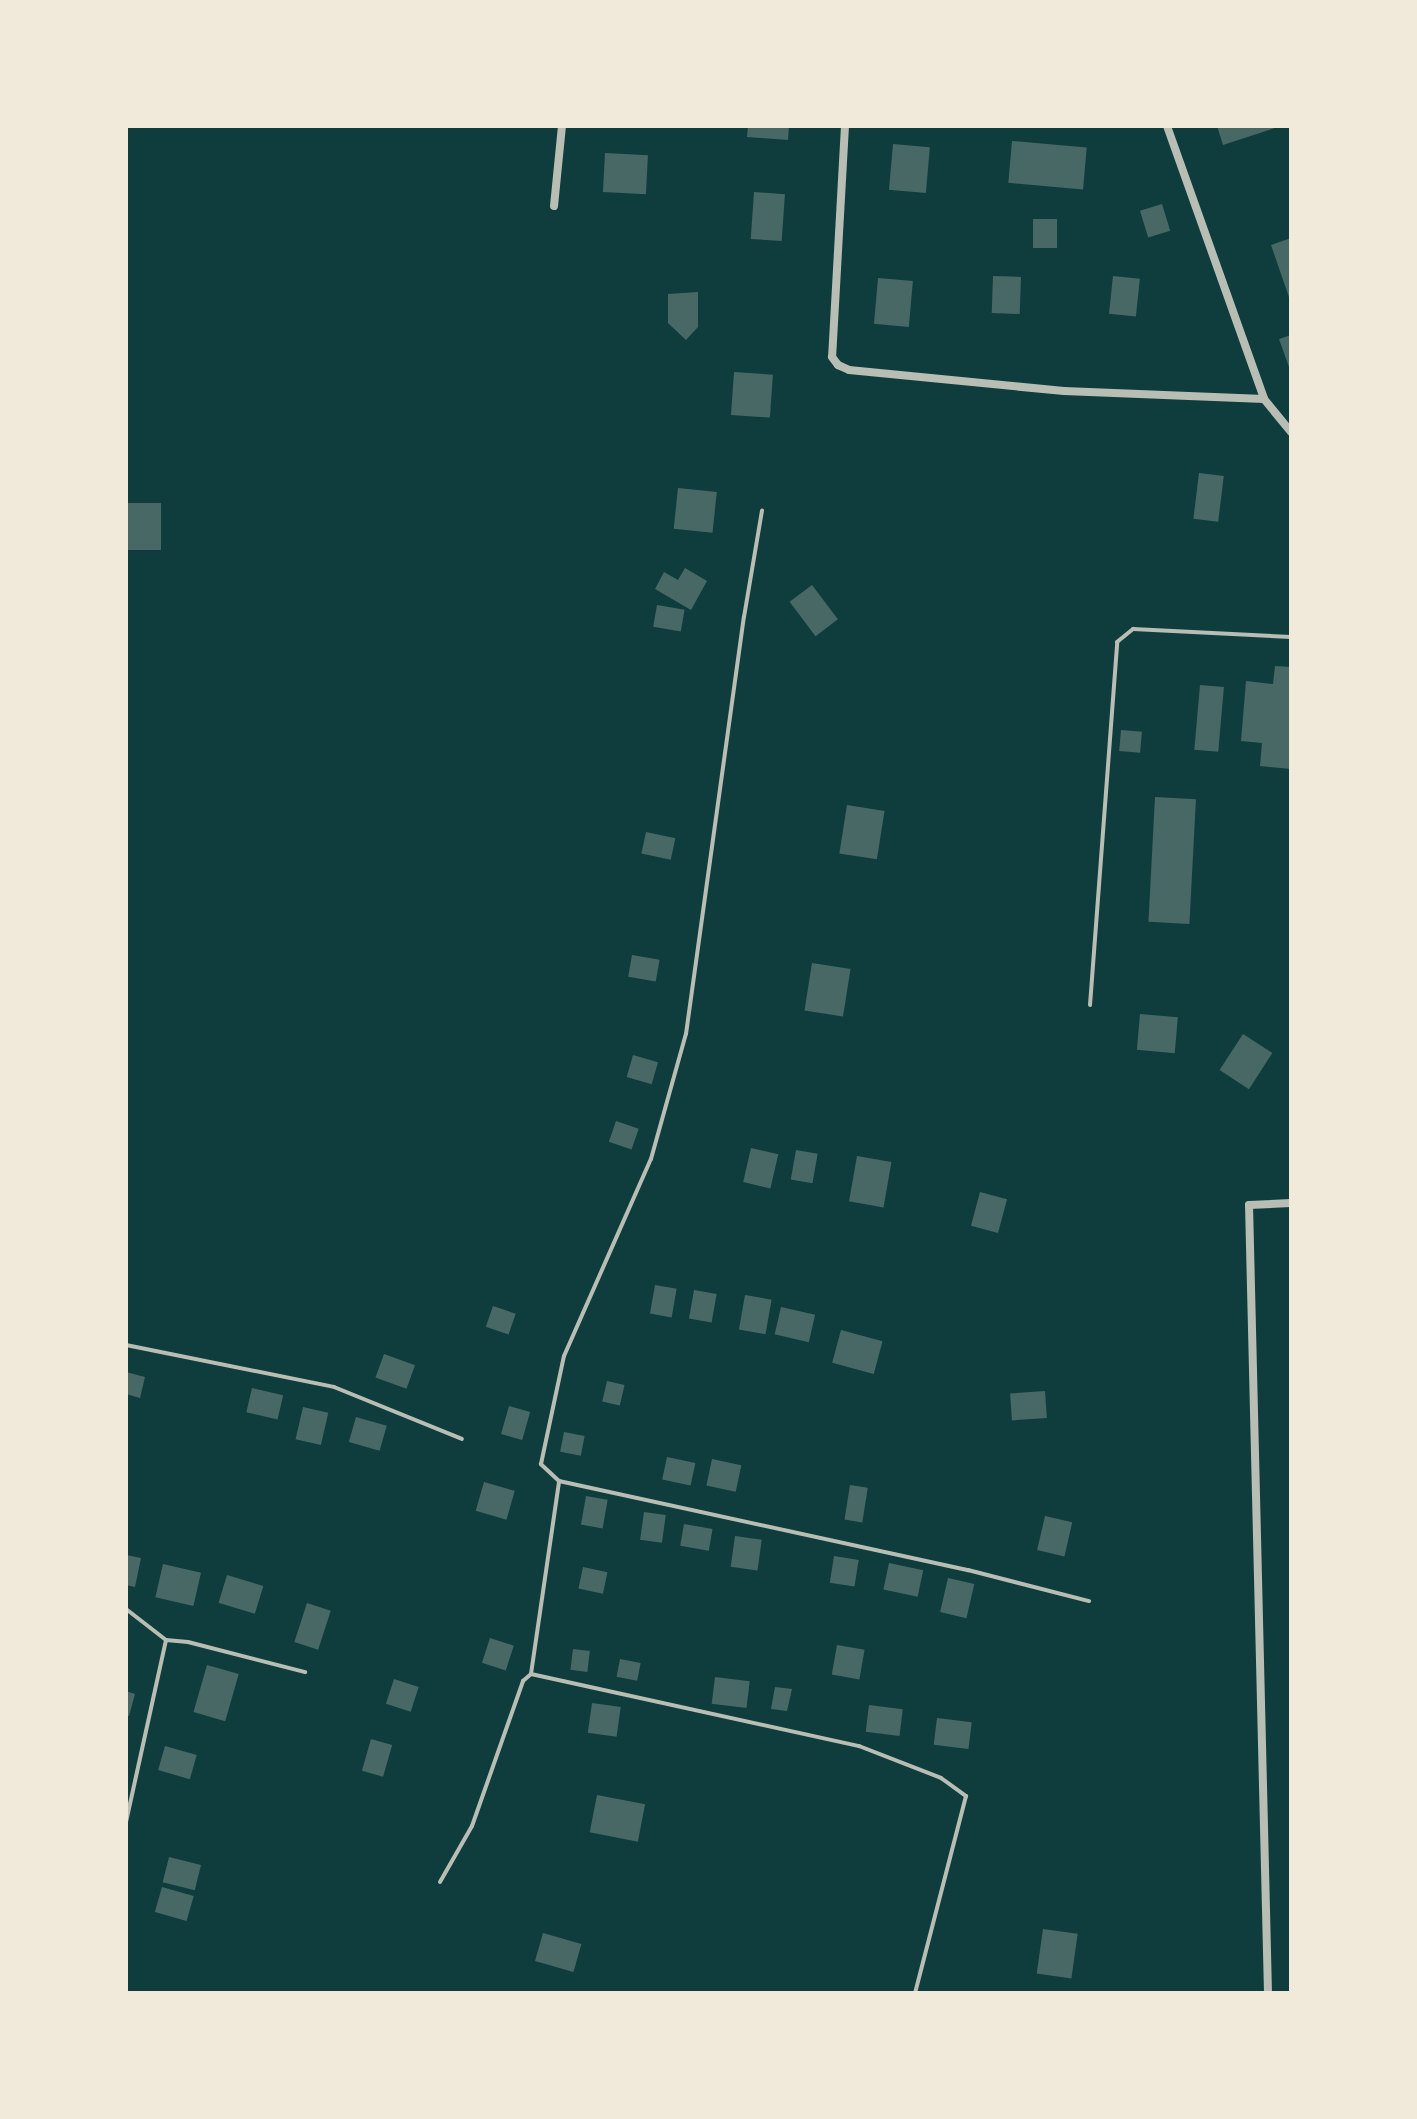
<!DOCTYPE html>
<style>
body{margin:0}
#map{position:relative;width:1417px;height:2119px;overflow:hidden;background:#0f3d3e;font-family:"Roboto Condensed",sans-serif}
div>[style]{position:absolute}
.building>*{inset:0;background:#486865;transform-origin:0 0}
.service>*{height:4px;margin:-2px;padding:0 2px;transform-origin:2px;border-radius:2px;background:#b8beb3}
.minor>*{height:8px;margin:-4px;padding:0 4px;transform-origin:4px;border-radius:4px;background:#b8beb3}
span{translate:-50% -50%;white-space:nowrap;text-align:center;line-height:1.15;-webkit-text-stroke:8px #f1e9da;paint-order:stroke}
.frame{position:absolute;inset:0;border:128px solid #f1e9da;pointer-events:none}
</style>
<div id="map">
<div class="building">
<i style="clip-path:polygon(748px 126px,789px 126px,788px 140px,747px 137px)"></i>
<i style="clip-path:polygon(1217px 126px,1278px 126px,1278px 127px,1223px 145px)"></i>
<i style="left:1012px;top:141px;width:75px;height:42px;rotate:5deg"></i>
<i style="left:893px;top:144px;width:37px;height:46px;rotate:5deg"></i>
<i style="left:605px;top:153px;width:43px;height:39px;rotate:3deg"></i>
<i style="left:754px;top:192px;width:31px;height:47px;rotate:4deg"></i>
<i style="left:1162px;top:204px;width:28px;height:23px;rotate:73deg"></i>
<i style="left:1033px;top:219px;width:24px;height:29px"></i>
<i style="clip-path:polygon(1291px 238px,1291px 303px,1271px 245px)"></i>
<i style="left:993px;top:276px;width:28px;height:37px;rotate:2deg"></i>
<i style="left:1113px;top:276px;width:27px;height:38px;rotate:6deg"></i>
<i style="left:878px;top:278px;width:35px;height:46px;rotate:5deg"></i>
<i style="clip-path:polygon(698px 292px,698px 327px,686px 340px,668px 323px,668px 294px)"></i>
<i style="clip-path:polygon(1291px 335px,1291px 366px,1289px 367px,1279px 339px)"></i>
<i style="left:734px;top:372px;width:39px;height:43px;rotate:4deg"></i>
<i style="left:1199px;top:473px;width:25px;height:46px;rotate:7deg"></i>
<i style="left:678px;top:488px;width:39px;height:41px;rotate:6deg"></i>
<i style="left:126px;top:503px;width:35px;height:47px"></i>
<i style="clip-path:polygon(685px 568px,707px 581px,691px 610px,655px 589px,664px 572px,678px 580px)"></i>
<i style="left:812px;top:585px;width:43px;height:28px;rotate:53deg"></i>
<i style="left:657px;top:605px;width:28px;height:22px;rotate:10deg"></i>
<i style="clip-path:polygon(1275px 666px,1291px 667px,1291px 769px,1260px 766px,1262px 743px,1241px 741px,1246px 681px,1273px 684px)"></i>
<i style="left:1200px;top:685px;width:24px;height:65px;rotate:5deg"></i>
<i style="left:1121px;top:730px;width:21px;height:21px;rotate:5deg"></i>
<i style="left:1155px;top:797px;width:41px;height:125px;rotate:3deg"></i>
<i style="left:847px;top:805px;width:38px;height:49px;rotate:9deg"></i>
<i style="left:646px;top:832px;width:30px;height:22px;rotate:12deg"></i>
<i style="left:632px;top:955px;width:28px;height:22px;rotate:10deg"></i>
<i style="left:812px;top:963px;width:39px;height:48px;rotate:9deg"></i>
<i style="left:1140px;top:1014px;width:38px;height:36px;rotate:5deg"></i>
<i style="left:1243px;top:1034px;width:35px;height:43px;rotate:33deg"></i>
<i style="left:633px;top:1055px;width:26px;height:23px;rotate:16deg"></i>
<i style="left:616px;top:1121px;width:24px;height:22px;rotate:19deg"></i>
<i style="left:751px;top:1148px;width:28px;height:35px;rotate:13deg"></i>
<i style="left:796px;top:1150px;width:22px;height:30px;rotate:10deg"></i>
<i style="left:857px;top:1156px;width:35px;height:46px;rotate:10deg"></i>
<i style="left:980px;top:1192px;width:28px;height:35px;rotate:15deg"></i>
<i style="left:655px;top:1285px;width:22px;height:29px;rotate:10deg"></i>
<i style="left:694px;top:1290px;width:23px;height:29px;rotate:10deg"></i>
<i style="left:745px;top:1295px;width:27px;height:35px;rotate:10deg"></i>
<i style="left:493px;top:1306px;width:24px;height:22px;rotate:19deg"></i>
<i style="left:781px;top:1307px;width:35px;height:28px;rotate:13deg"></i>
<i style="left:841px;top:1330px;width:43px;height:34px;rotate:15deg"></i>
<i style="left:384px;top:1354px;width:33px;height:25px;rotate:20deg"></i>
<i style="clip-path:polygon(126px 1372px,145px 1377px,140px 1398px,126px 1394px)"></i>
<i style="left:607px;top:1381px;width:18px;height:21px;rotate:13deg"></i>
<i style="left:252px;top:1388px;width:32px;height:25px;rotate:13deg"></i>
<i style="left:1045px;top:1391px;width:27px;height:35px;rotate:86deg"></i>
<i style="left:509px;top:1406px;width:22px;height:29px;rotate:16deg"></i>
<i style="left:303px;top:1407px;width:26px;height:33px;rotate:13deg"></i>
<i style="left:356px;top:1417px;width:32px;height:26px;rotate:16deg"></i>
<i style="left:564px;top:1432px;width:21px;height:20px;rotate:11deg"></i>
<i style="left:667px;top:1457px;width:29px;height:23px;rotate:12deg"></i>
<i style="left:712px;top:1459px;width:30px;height:27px;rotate:12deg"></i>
<i style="left:484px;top:1482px;width:32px;height:30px;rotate:16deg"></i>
<i style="left:850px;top:1485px;width:18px;height:35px;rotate:9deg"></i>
<i style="left:586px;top:1496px;width:22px;height:29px;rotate:10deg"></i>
<i style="left:644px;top:1512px;width:22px;height:28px;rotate:8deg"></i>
<i style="left:1045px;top:1516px;width:28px;height:35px;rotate:13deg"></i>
<i style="left:684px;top:1524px;width:29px;height:22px;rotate:10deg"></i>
<i style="left:735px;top:1536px;width:27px;height:31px;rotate:8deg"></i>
<i style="clip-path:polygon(126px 1555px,141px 1558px,135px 1587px,126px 1585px)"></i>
<i style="left:834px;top:1556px;width:25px;height:27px;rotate:9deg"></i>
<i style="left:889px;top:1563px;width:35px;height:27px;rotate:12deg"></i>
<i style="left:163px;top:1564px;width:39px;height:34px;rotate:13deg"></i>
<i style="left:583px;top:1567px;width:25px;height:22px;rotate:12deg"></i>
<i style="left:227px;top:1575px;width:38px;height:29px;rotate:17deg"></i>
<i style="left:948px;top:1578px;width:27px;height:35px;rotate:13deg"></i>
<i style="left:307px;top:1603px;width:25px;height:41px;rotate:18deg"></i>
<i style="left:490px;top:1638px;width:25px;height:26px;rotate:18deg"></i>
<i style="left:837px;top:1645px;width:28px;height:30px;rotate:10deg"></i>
<i style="left:573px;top:1649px;width:17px;height:21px;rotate:7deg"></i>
<i style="left:620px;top:1659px;width:21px;height:18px;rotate:11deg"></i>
<i style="left:207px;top:1665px;width:33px;height:49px;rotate:16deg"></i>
<i style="left:715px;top:1677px;width:35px;height:27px;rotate:7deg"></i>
<i style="left:394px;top:1679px;width:26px;height:26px;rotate:18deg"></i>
<i style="clip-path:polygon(775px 1687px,792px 1689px,787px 1711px,771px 1709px)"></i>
<i style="clip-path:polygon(126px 1691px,135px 1694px,129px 1716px,126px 1715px)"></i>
<i style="left:592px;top:1703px;width:29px;height:30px;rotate:8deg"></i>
<i style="left:869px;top:1705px;width:34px;height:27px;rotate:7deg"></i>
<i style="left:937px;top:1718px;width:35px;height:27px;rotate:7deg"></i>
<i style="left:371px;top:1739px;width:22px;height:33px;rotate:16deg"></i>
<i style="left:165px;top:1746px;width:33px;height:25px;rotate:16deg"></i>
<i style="left:597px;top:1795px;width:49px;height:38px;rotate:11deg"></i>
<i style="left:169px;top:1857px;width:33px;height:26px;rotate:14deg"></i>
<i style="left:162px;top:1887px;width:33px;height:26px;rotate:16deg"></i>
<i style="left:1043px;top:1929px;width:35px;height:45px;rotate:8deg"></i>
<i style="left:543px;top:1933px;width:40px;height:29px;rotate:16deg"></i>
</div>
<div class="service">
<i style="left:1090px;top:1005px;width:364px;rotate:-85.7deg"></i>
<i style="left:1117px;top:642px;width:21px;rotate:-39deg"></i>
<i style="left:1133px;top:629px;width:158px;rotate:2.9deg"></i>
<i style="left:126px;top:1345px;width:212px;rotate:11.4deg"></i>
<i style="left:334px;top:1387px;width:138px;rotate:22.1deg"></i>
<i style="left:559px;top:1481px;width:419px;rotate:12.3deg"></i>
<i style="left:968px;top:1570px;width:125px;rotate:14.4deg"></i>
<i style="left:126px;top:1609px;width:51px;rotate:37.8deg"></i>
<i style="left:166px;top:1640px;width:22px;rotate:5deg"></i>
<i style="left:188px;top:1642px;width:121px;rotate:14.4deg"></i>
<i style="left:531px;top:1674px;width:195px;rotate:-81.7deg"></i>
<i style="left:559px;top:1481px;width:25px;rotate:-137deg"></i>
<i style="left:541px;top:1464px;width:110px;rotate:-78deg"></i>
<i style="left:564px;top:1356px;width:215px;rotate:-66.2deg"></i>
<i style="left:651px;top:1159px;width:130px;rotate:-74.4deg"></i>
<i style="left:686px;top:1034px;width:421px;rotate:-82.1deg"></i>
<i style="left:744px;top:617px;width:108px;rotate:-80.4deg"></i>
<i style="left:126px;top:1822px;width:186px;rotate:-77.6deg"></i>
<i style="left:440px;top:1882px;width:64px;rotate:-60.3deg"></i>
<i style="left:472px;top:1826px;width:154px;rotate:-70.6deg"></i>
<i style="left:523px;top:1681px;width:11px;rotate:-41deg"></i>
<i style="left:531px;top:1674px;width:336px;rotate:12.4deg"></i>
<i style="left:859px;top:1746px;width:88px;rotate:21.3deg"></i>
<i style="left:941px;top:1778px;width:31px;rotate:36deg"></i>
<i style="left:966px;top:1796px;width:203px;rotate:104.5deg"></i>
</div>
<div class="minor">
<i style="left:845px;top:126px;width:231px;rotate:93.2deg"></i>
<i style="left:832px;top:357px;width:10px;rotate:53deg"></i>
<i style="left:838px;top:365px;width:12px;rotate:24deg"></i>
<i style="left:849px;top:370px;width:216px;rotate:5.6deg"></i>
<i style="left:1064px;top:391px;width:200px;rotate:2.3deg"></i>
<i style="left:1167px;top:126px;width:290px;rotate:70.4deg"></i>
<i style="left:1264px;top:399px;width:43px;rotate:50.7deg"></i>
<i style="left:554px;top:206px;width:80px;rotate:-84.3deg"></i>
<i style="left:1268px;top:1993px;width:788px;rotate:-91.38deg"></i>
<i style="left:1249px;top:1205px;width:42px;rotate:-2.7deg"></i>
</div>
<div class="frame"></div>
</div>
